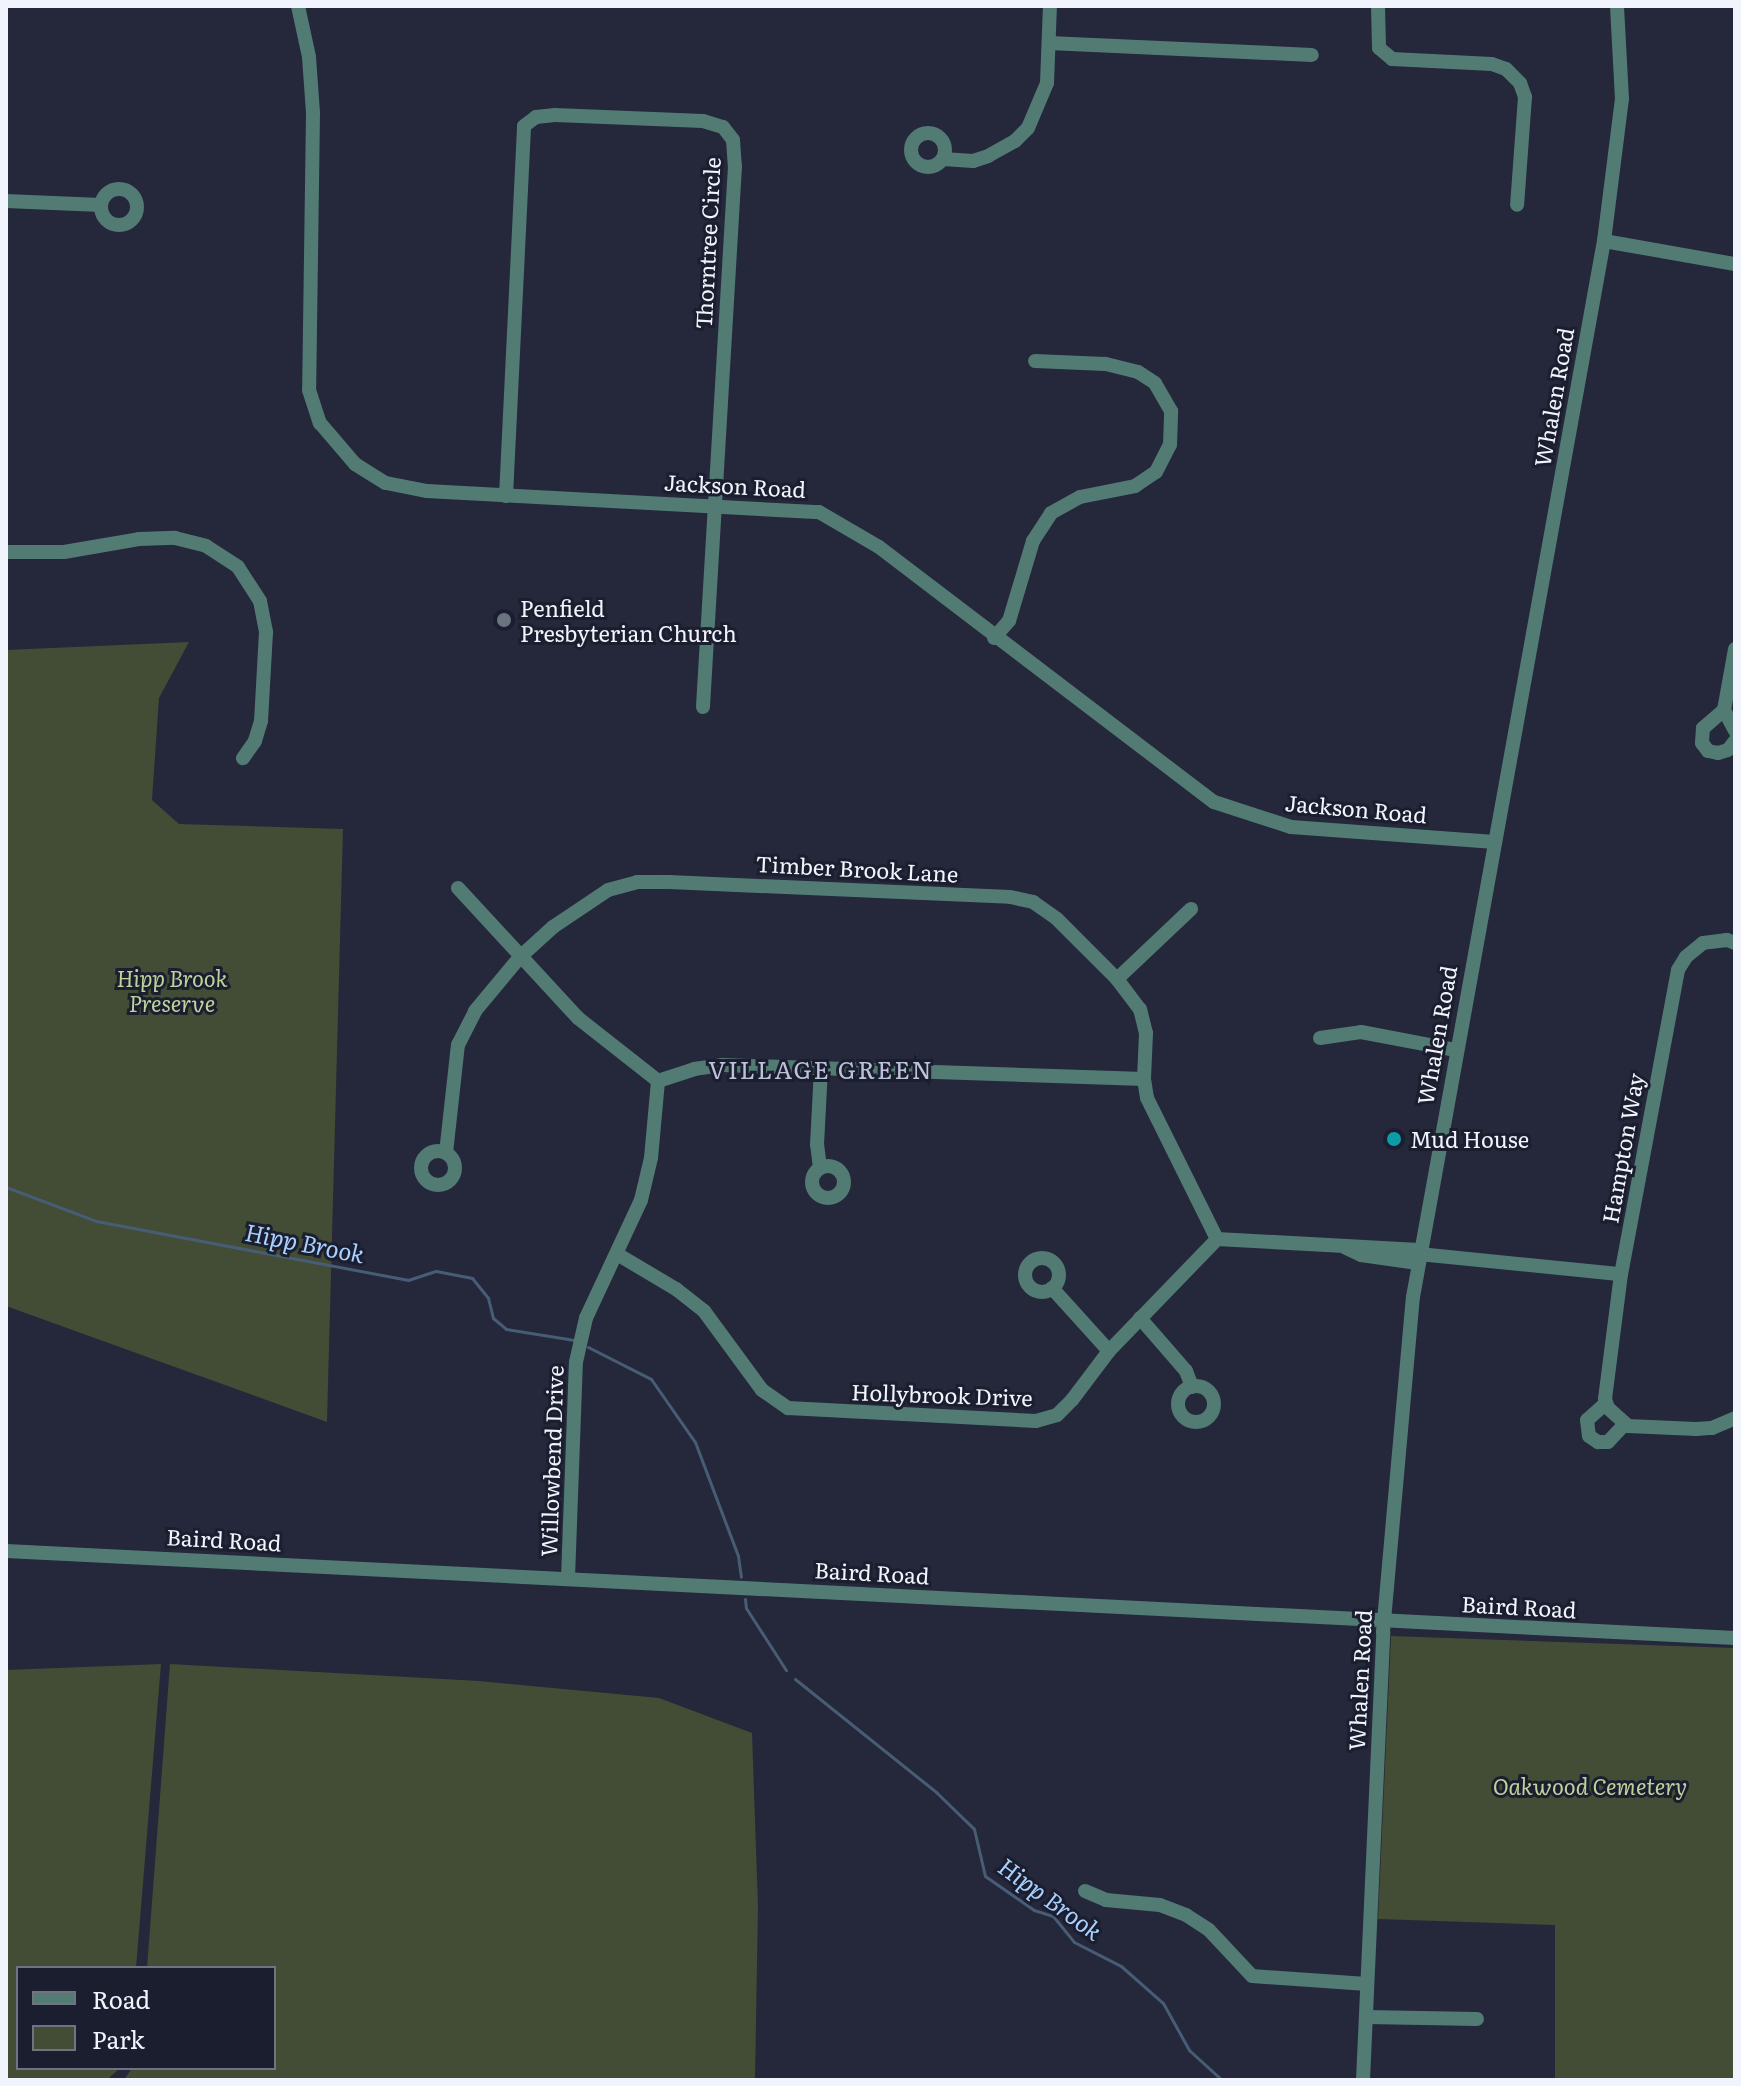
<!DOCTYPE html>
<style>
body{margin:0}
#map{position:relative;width:1741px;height:2086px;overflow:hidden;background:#25273a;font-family:Literata,serif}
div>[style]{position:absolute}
.green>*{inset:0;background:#434c35}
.stream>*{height:3px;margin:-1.5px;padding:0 1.5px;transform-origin:1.5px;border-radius:1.5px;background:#475d75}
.minor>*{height:14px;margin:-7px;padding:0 7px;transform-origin:7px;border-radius:7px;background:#527b73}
.minor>.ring{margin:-7px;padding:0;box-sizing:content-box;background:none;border:14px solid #527b73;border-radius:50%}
.dots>*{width:22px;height:22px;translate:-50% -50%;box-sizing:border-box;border:4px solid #1b1e2f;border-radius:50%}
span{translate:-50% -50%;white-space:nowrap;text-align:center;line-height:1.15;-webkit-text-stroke:6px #1b1e2f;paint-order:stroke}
.street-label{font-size:22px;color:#f1f3fd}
.poi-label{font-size:22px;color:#f1f3fd}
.left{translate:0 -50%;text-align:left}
.park-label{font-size:22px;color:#bed29b;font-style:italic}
.neighbourhood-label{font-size:24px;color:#bdc2da;letter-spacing:2px}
.water-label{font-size:24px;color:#a8d1ff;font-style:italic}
.frame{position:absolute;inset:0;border:8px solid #f1f3fd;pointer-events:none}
.legend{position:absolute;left:16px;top:1966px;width:260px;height:104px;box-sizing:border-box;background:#1b1e2f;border:2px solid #717381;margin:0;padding:10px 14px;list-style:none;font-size:24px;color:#f1f3fd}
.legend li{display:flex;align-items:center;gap:16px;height:40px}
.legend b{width:40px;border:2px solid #717381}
</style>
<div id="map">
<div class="green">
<i style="clip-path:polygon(189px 642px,159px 698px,152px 800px,179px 824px,343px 829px,327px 1422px,6px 1306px,6px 650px)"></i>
<i style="clip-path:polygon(1391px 1636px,1735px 1648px,1735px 2080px,1555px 2080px,1555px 1925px,1378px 1919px)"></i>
<i style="clip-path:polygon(161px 1664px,136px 1968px,18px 1968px,18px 2068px,120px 2068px,107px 2080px,6px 2080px,6px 1670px)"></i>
<i style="clip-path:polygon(170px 1664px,479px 1681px,659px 1698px,752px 1733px,758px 1906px,755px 2080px,124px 2080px,132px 2068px,274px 2068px,274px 1968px,147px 1968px)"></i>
</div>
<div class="stream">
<i style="left:6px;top:1187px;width:96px;rotate:20.7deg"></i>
<i style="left:96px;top:1221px;width:318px;rotate:10.7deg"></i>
<i style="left:408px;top:1280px;width:29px;rotate:-18deg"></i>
<i style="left:436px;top:1271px;width:37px;rotate:11deg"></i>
<i style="left:472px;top:1278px;width:26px;rotate:51deg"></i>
<i style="left:488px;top:1298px;width:21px;rotate:76deg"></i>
<i style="left:493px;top:1318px;width:17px;rotate:40deg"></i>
<i style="left:506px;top:1329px;width:69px;rotate:9.2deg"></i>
<i style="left:588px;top:1347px;width:71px;rotate:26.9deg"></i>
<i style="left:651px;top:1379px;width:77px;rotate:55.1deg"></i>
<i style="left:695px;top:1442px;width:122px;rotate:69.3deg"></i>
<i style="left:738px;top:1556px;width:21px;rotate:82deg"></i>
<i style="left:745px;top:1599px;width:9px;rotate:84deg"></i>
<i style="left:746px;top:1608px;width:74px;rotate:57.2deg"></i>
<i style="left:795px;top:1679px;width:181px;rotate:38.7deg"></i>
<i style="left:936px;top:1792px;width:53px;rotate:44.2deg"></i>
<i style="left:974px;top:1829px;width:48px;rotate:76.8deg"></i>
<i style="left:985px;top:1876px;width:60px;rotate:34.8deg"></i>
<i style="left:1034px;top:1910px;width:20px;rotate:18deg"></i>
<i style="left:1053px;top:1916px;width:33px;rotate:51deg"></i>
<i style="left:1074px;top:1942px;width:53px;rotate:27.1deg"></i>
<i style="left:1121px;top:1966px;width:56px;rotate:41.4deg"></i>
<i style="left:1163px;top:2003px;width:54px;rotate:61deg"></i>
<i style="left:1189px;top:2050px;width:45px;rotate:42.3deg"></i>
</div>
<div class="minor">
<i style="left:298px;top:6px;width:52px;rotate:77.8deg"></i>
<i style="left:309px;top:57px;width:56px;rotate:85.9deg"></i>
<i style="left:313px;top:113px;width:277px;rotate:90.8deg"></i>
<i style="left:309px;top:390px;width:35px;rotate:72deg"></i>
<i style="left:320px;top:423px;width:54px;rotate:49.5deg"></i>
<i style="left:355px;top:464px;width:36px;rotate:32deg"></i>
<i style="left:386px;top:483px;width:42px;rotate:11deg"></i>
<i style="left:427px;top:491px;width:393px;rotate:3.1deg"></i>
<i style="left:819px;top:512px;width:69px;rotate:30.3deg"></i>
<i style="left:879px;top:547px;width:421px;rotate:37.3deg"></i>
<i style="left:1214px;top:802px;width:81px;rotate:18deg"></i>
<i style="left:1291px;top:827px;width:204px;rotate:4.2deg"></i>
<i style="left:1378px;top:6px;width:42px;rotate:88.6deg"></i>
<i style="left:1379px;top:48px;width:17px;rotate:40deg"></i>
<i style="left:1392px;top:59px;width:100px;rotate:2.9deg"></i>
<i style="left:1492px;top:64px;width:15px;rotate:20deg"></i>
<i style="left:1506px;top:69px;width:20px;rotate:45deg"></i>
<i style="left:1520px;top:83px;width:15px;rotate:70deg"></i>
<i style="left:1525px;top:97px;width:108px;rotate:94.2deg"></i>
<i style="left:1049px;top:43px;width:263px;rotate:2.6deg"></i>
<i class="ring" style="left:911px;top:133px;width:20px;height:20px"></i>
<i style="left:943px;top:159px;width:30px;rotate:4deg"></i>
<i style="left:973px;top:161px;width:16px;rotate:-18deg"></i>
<i style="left:988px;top:156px;width:31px;rotate:-29deg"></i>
<i style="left:1015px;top:141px;width:18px;rotate:-45deg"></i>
<i style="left:1028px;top:128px;width:49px;rotate:-67.1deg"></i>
<i style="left:1047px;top:83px;width:77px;rotate:-87.8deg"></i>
<i class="ring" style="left:101px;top:189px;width:22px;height:22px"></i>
<i style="left:6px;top:201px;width:95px;rotate:2.4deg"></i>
<i style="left:1604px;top:241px;width:133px;rotate:10deg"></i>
<i style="left:506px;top:496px;width:370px;rotate:-87.2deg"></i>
<i style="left:524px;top:126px;width:15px;rotate:-37deg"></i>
<i style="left:536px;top:117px;width:19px;rotate:-6deg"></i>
<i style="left:555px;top:115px;width:148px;rotate:2.3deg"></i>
<i style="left:703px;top:121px;width:21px;rotate:17deg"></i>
<i style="left:723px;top:127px;width:16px;rotate:52deg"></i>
<i style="left:733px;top:140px;width:26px;rotate:86deg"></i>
<i style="left:735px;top:166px;width:542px;rotate:93.39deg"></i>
<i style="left:6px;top:552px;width:58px"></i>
<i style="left:64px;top:552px;width:76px;rotate:-9.8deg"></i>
<i style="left:139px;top:539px;width:36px;rotate:-2deg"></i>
<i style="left:175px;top:538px;width:32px;rotate:14deg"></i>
<i style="left:206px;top:546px;width:38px;rotate:33deg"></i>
<i style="left:238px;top:567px;width:40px;rotate:57.1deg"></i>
<i style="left:260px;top:601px;width:32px;rotate:79deg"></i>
<i style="left:266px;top:632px;width:89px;rotate:93.2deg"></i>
<i style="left:261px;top:721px;width:21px;rotate:107deg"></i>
<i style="left:255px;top:741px;width:21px;rotate:125deg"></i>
<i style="left:994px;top:638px;width:23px;rotate:-49deg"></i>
<i style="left:1009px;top:621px;width:84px;rotate:-73.3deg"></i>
<i style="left:1033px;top:541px;width:33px;rotate:-57deg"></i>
<i style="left:1051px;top:513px;width:33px;rotate:-29deg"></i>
<i style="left:1080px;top:497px;width:56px;rotate:-11.3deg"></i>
<i style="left:1135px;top:486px;width:25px;rotate:-34deg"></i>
<i style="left:1156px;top:472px;width:30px;rotate:-63deg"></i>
<i style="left:1170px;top:445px;width:34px;rotate:-88deg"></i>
<i style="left:1171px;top:411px;width:32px;rotate:-120deg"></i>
<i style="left:1155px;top:383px;width:20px;rotate:-147deg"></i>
<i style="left:1138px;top:372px;width:34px;rotate:-166deg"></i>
<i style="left:1105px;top:364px;width:70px;rotate:-177.5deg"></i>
<i style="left:1735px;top:649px;width:62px;rotate:100.2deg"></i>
<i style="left:1724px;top:710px;width:24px;rotate:62deg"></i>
<i style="left:1724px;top:710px;width:28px;rotate:139deg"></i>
<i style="left:1703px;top:728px;width:15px;rotate:94deg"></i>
<i style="left:1702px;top:743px;width:10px;rotate:53deg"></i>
<i style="left:1708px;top:751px;width:10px;rotate:11deg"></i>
<i style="left:1718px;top:753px;width:10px;rotate:-17deg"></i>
<i style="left:1728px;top:750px;width:11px;rotate:-52deg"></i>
<i style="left:458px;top:888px;width:177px;rotate:47.3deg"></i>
<i style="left:578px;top:1018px;width:102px;rotate:38.2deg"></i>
<i style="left:1735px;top:943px;width:9px;rotate:-159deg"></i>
<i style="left:1727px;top:940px;width:24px;rotate:173deg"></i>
<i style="left:1703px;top:943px;width:22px;rotate:141deg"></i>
<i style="left:1686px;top:957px;width:15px;rotate:122deg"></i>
<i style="left:1678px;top:970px;width:309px;rotate:100.6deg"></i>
<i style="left:1621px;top:1274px;width:126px;rotate:97.3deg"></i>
<i style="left:1605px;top:1399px;width:9px;rotate:72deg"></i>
<i style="left:1608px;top:1408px;width:27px;rotate:42deg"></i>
<i style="left:1628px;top:1426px;width:68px;rotate:2.5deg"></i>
<i style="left:1696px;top:1429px;width:16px;rotate:-4deg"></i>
<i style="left:1712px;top:1428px;width:25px;rotate:-23deg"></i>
<i style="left:1117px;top:979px;width:102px;rotate:-43.4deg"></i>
<i style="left:1320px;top:1038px;width:41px;rotate:-8.3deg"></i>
<i style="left:1361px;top:1032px;width:97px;rotate:10.7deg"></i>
<i class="ring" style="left:421px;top:1151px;width:20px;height:20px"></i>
<i style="left:446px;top:1153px;width:109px;rotate:-83.7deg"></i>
<i style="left:458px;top:1045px;width:38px;rotate:-63deg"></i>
<i style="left:475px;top:1011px;width:70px;rotate:-50.2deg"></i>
<i style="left:520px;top:957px;width:45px;rotate:-42.3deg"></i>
<i style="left:553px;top:927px;width:66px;rotate:-33.9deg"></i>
<i style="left:608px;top:890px;width:30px;rotate:-15deg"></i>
<i style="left:637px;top:882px;width:32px"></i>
<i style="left:669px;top:882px;width:341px;rotate:2.5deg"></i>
<i style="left:1010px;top:897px;width:24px;rotate:12deg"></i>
<i style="left:1033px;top:902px;width:29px;rotate:35deg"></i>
<i style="left:1057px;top:919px;width:85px;rotate:45deg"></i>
<i style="left:1117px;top:979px;width:38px;rotate:53deg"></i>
<i style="left:1140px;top:1009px;width:25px;rotate:76deg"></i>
<i style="left:1146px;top:1033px;width:46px;rotate:92.5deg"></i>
<i style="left:1144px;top:1079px;width:19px;rotate:81deg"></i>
<i style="left:1147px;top:1098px;width:157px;rotate:63.6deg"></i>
<i class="ring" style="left:812px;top:1166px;width:18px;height:18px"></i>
<i style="left:820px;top:1168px;width:23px;rotate:-97deg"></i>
<i style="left:817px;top:1145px;width:76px;rotate:-87deg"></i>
<i style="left:1346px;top:1248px;width:17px;rotate:25deg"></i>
<i style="left:1361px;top:1255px;width:57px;rotate:8.1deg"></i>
<i style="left:617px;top:1254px;width:69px;rotate:30.7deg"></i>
<i style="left:676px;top:1289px;width:36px;rotate:38deg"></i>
<i style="left:704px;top:1311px;width:98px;rotate:53.7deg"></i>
<i style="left:762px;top:1390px;width:32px;rotate:35deg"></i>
<i style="left:788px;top:1408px;width:248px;rotate:3deg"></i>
<i style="left:1036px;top:1421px;width:22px;rotate:-16deg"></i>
<i style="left:1057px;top:1415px;width:21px;rotate:-45deg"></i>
<i style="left:1072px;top:1400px;width:61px;rotate:-52.9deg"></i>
<i style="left:1109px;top:1351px;width:156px;rotate:-46deg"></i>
<i style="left:1217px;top:1239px;width:202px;rotate:3.1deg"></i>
<i style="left:1419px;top:1254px;width:203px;rotate:5.7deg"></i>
<i class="ring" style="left:1025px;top:1258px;width:20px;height:20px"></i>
<i style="left:1052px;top:1288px;width:85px;rotate:47.9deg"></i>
<i style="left:1140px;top:1318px;width:70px;rotate:49deg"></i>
<i style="left:1186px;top:1371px;width:17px;rotate:69deg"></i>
<i class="ring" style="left:1178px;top:1386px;width:22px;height:22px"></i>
<i style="left:1605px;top:1404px;width:24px;rotate:138deg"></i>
<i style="left:1587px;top:1420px;width:16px;rotate:83deg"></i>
<i style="left:1589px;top:1436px;width:11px;rotate:34deg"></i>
<i style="left:1598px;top:1442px;width:10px"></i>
<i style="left:1608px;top:1442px;width:25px;rotate:-47deg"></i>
<i style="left:6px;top:1551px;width:1731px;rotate:2.88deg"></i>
<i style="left:568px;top:1578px;width:216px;rotate:-87.9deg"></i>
<i style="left:576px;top:1362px;width:45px;rotate:-77.2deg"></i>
<i style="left:586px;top:1318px;width:130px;rotate:-65deg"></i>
<i style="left:641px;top:1200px;width:43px;rotate:-76.6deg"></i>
<i style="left:651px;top:1158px;width:77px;rotate:-84.8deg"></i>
<i style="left:658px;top:1081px;width:38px;rotate:-18deg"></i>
<i style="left:694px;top:1069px;width:28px;rotate:-8deg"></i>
<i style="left:722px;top:1065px;width:422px;rotate:1.9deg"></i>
<i style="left:1085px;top:1891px;width:23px;rotate:23deg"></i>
<i style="left:1106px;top:1900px;width:54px;rotate:5.3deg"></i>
<i style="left:1160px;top:1905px;width:28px;rotate:21deg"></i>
<i style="left:1186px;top:1915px;width:27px;rotate:33deg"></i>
<i style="left:1209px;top:1930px;width:63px;rotate:46.9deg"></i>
<i style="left:1252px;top:1976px;width:115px;rotate:4deg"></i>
<i style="left:1366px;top:2017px;width:111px;rotate:1deg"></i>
<i style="left:1363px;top:2080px;width:448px;rotate:-87.4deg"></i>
<i style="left:1383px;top:1632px;width:336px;rotate:-84.9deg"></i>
<i style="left:1413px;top:1297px;width:1073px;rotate:-79.75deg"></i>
<i style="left:1604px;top:241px;width:143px;rotate:-82.8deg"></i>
<i style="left:1622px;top:99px;width:93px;rotate:-93.1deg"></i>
</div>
<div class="dots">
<i style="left:504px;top:620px;background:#6b7280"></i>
<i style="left:1394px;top:1139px;background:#0f9aa8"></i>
</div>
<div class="street-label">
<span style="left:707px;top:243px;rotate:-87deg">Thorntree Circle</span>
<span style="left:1553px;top:397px;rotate:-80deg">Whalen Road</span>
<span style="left:735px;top:485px;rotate:3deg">Jackson Road</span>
<span style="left:1356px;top:808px;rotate:5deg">Jackson Road</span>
<span style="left:857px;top:868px;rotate:3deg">Timber Brook Lane</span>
<span style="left:1436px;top:1035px;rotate:-80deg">Whalen Road</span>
<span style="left:1622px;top:1148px;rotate:-80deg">Hampton Way</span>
<span style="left:942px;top:1394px;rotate:2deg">Hollybrook Drive</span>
<span style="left:551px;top:1461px;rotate:-88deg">Willowbend Drive</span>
<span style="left:224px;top:1539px;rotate:3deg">Baird Road</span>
<span style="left:872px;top:1572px;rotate:3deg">Baird Road</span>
<span style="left:1519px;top:1606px;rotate:3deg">Baird Road</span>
<span style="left:1359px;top:1680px;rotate:-87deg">Whalen Road</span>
</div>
<div class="poi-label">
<span class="left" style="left:520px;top:620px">Penfield<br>Presbyterian Church</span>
<span class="left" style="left:1410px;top:1139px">Mud House</span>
</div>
<div class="park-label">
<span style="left:172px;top:990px">Hipp Brook<br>Preserve</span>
<span style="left:1590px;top:1786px">Oakwood Cemetery</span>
</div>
<div class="neighbourhood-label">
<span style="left:821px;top:1069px">VILLAGE GREEN</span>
</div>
<div class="water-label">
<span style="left:305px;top:1242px;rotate:11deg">Hipp Brook</span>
<span style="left:1051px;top:1898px;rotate:36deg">Hipp Brook</span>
</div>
<div class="frame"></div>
<ul class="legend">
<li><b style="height:10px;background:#527b73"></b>Road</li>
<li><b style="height:22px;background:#434c35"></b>Park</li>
</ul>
</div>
